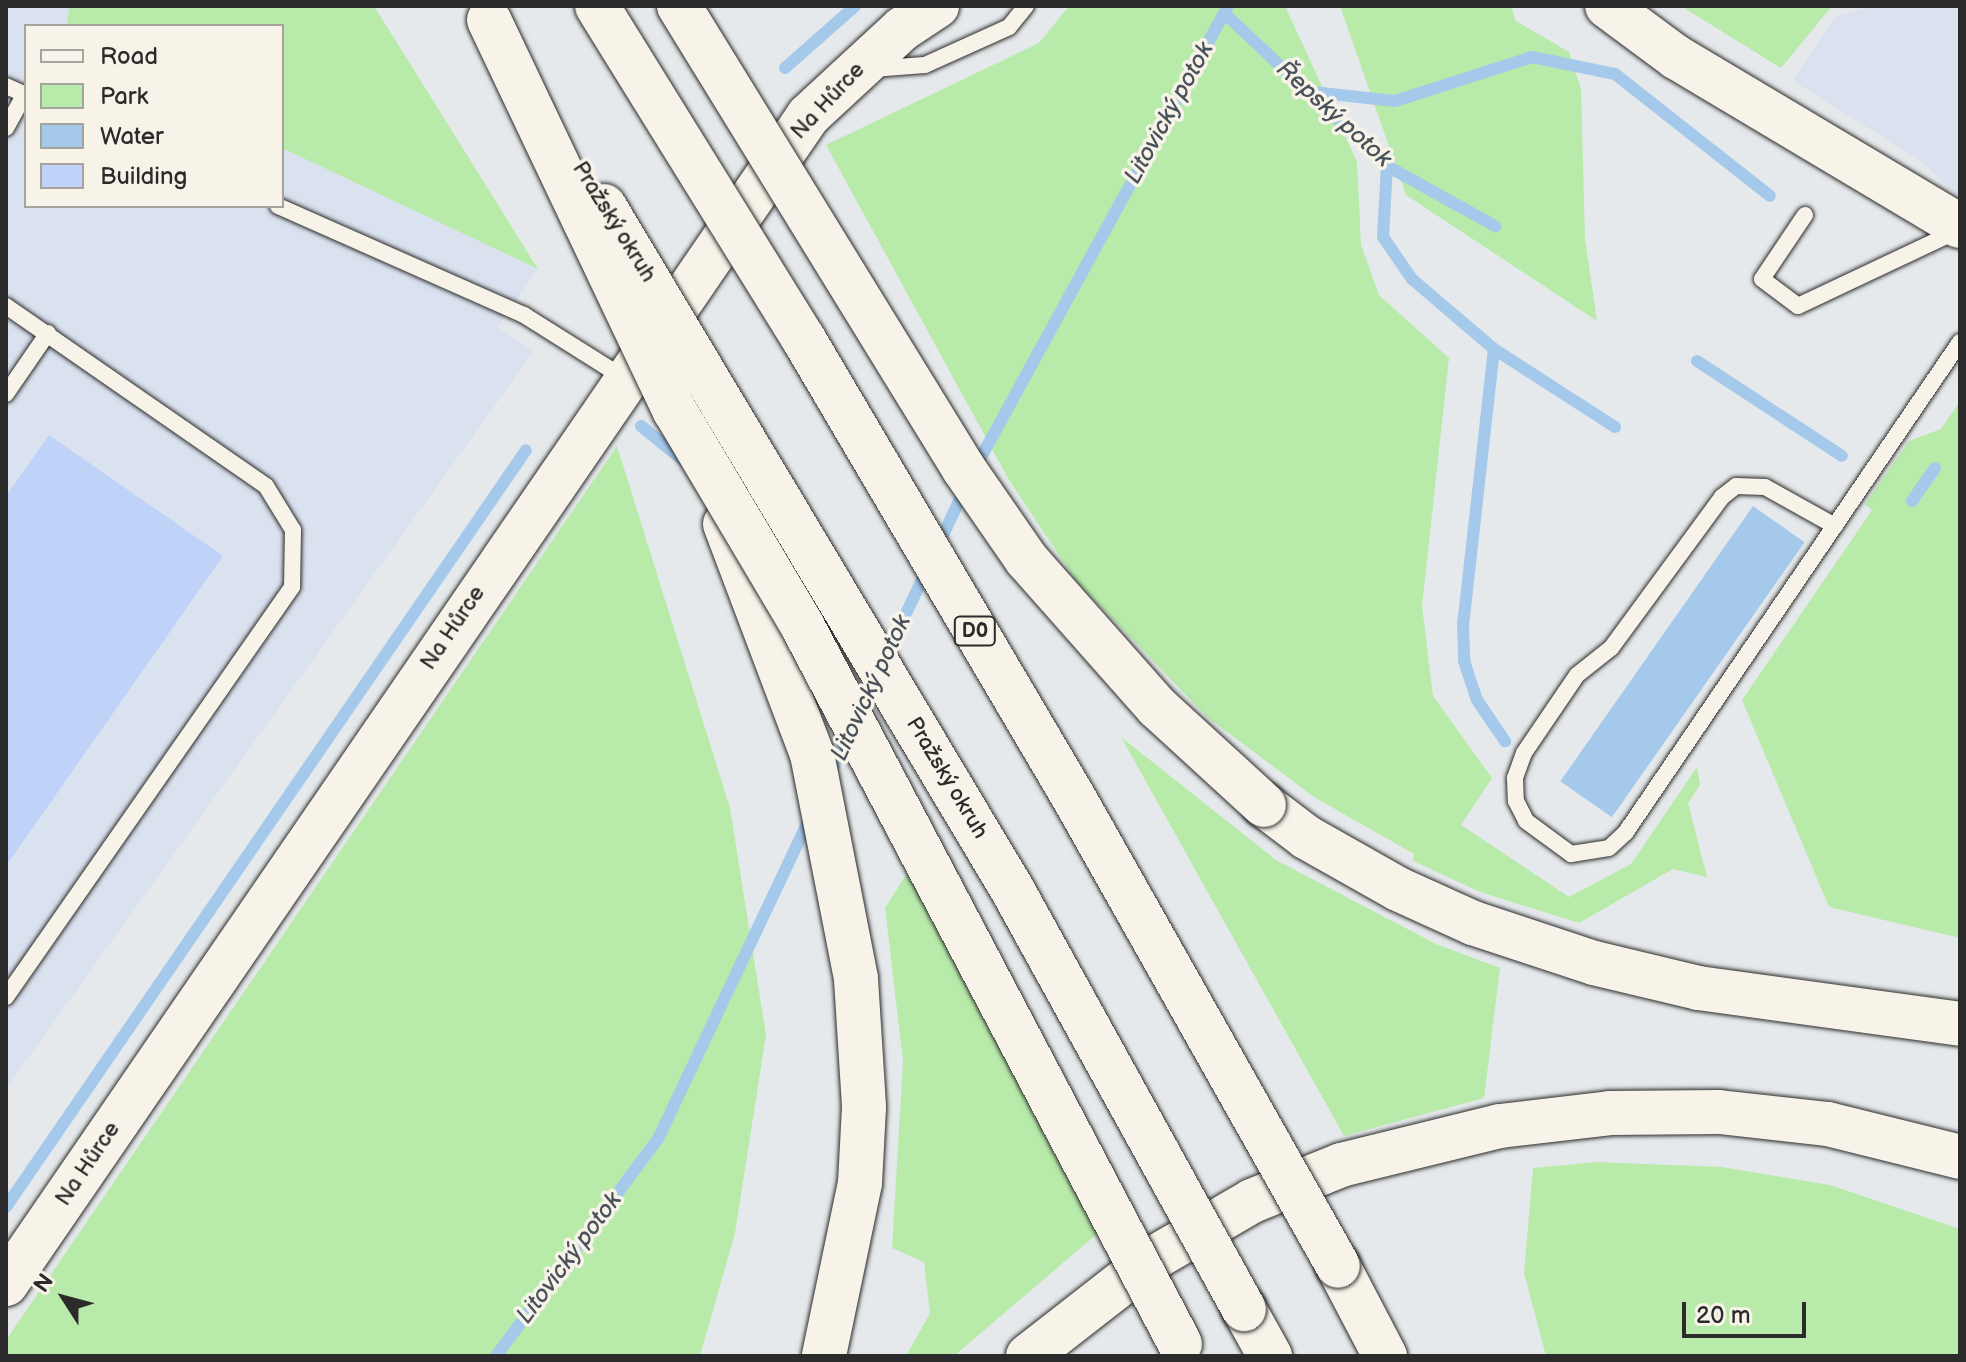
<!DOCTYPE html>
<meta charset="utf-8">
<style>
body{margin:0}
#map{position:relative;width:1966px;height:1362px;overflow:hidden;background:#e6e9ec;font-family:"Balsamiq Sans",sans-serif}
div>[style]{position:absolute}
.built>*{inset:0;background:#dae2ef}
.green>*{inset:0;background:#b8eaaa}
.water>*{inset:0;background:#a4c9ea;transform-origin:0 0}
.stream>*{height:12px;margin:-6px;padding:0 6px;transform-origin:6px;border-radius:6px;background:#a4c9ea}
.building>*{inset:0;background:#bfd2f7}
.roads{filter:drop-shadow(0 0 2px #2b2b2b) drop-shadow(0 0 2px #2b2b2b)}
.service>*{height:16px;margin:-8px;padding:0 8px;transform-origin:8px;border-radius:8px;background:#f7f3e8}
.secondary>*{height:44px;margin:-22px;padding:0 22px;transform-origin:22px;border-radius:22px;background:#f7f3e8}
.motorway>*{height:44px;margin:-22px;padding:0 22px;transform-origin:22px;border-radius:22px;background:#f7f3e8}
.bridges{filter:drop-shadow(0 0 2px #2b2b2b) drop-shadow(0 0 2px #2b2b2b)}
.motorway-bridge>*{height:44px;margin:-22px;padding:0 22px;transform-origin:22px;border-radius:22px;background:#f7f3e8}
span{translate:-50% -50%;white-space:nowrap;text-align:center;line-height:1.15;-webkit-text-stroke:7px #f7f3e8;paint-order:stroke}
.shield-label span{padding:2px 6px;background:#f7f3e8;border:2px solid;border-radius:6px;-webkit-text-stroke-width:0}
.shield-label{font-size:20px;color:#2b2b2b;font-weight:700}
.street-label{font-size:22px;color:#2b2b2b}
.water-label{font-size:24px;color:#49525b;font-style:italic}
.frame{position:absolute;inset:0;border:8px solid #2b2b2b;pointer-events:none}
.legend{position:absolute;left:24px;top:24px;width:260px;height:184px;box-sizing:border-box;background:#f7f3e8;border:2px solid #a5a39c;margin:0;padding:10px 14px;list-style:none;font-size:24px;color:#2b2b2b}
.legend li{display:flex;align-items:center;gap:16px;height:40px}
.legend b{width:40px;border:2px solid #a5a39c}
.north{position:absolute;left:24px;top:1258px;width:80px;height:80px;-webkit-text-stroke:6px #f7f3e8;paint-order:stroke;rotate:306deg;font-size:22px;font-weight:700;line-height:32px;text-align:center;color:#2b2b2b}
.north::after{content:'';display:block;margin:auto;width:28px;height:36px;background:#2b2b2b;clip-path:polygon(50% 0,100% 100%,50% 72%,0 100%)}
.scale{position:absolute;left:1682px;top:1302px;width:124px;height:36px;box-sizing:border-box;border:4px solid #2b2b2b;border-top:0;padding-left:10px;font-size:24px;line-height:28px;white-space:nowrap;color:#2b2b2b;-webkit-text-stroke:6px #f7f3e8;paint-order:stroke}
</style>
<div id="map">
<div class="built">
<i style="clip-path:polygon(6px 6px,70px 6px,66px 26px,26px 26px,26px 206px,282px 206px,282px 148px,538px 269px,498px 327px,533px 352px,6px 1089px)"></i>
<i style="clip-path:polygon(1870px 6px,1960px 6px,1960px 199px,1921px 161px,1793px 81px,1834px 18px)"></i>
</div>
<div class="green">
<i style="clip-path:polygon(70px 6px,374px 6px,538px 269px,282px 148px,282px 26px,66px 26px)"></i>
<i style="clip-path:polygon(1069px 6px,1285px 6px,1357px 162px,1361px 245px,1379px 295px,1449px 358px,1422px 606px,1433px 696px,1492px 778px,1461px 825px,1569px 897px,1631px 864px,1697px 767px,1700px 785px,1688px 803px,1707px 877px,1673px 869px,1579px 923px,1480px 892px,1413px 861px,1414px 854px,1314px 797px,1207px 717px,1077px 582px,1009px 480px,826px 145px,1039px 43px)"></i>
<i style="clip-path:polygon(1340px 6px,1511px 6px,1516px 21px,1569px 52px,1581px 89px,1585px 239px,1597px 321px,1406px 195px)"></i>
<i style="clip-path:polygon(1681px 6px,1832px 6px,1781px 68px)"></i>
<i style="clip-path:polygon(1960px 401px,1960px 938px,1829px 907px,1742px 700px,1872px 510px,1865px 504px,1909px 441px,1941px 429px)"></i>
<i style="clip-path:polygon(617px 446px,730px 808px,766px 1035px,735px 1233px,700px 1356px,6px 1356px,6px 1340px)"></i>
<i style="clip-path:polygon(1121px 737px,1276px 860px,1436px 944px,1500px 968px,1484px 1098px,1344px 1136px)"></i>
<i style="clip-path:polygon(911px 867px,1098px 1233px,954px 1356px,906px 1356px,930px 1313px,924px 1262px,892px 1248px,903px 1061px,885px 908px)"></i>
<i style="clip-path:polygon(1597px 1162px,1721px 1167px,1830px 1185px,1960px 1229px,1960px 1356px,1546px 1356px,1524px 1273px,1533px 1168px)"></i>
</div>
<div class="water">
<i style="left:1753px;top:506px;width:63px;height:336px;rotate:35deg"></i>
</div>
<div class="stream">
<i style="left:1224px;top:13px;width:224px;rotate:43.2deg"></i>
<i style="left:1387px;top:166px;width:124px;rotate:29.1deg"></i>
<i style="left:785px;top:68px;width:94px;rotate:-41.5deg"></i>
<i style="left:1313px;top:92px;width:82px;rotate:6.3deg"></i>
<i style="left:1395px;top:101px;width:144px;rotate:-17.8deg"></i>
<i style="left:1532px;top:57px;width:85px;rotate:11.6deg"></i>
<i style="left:1615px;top:74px;width:197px;rotate:38.2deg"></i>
<i style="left:1387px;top:166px;width:71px;rotate:93.2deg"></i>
<i style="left:1383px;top:237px;width:51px;rotate:55.4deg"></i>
<i style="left:1412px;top:279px;width:108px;rotate:40.5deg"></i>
<i style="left:1494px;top:349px;width:277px;rotate:96.4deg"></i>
<i style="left:1463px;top:624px;width:37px;rotate:88deg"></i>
<i style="left:1464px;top:661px;width:41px;rotate:71.6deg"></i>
<i style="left:1477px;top:700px;width:50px;rotate:55.7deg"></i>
<i style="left:1494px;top:349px;width:144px;rotate:32.8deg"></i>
<i style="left:1697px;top:361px;width:173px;rotate:33.2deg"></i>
<i style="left:641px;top:426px;width:57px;rotate:39.3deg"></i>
<i style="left:974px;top:470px;width:529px;rotate:-61.3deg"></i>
<i style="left:1912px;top:501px;width:40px;rotate:-55.1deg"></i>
<i style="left:938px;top:546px;width:66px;rotate:-65deg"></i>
<i style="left:885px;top:658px;width:98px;rotate:-64.7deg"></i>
<i style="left:830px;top:773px;width:41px;rotate:-64.1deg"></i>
<i style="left:6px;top:1207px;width:918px;rotate:-55.51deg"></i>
<i style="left:496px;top:1356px;width:271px;rotate:-53.3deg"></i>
<i style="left:658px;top:1139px;width:358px;rotate:-64.7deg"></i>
</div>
<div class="building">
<i style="clip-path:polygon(49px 435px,223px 556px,6px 866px,6px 496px)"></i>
</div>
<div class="roads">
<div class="service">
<i style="left:872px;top:69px;width:53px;rotate:-4.3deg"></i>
<i style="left:925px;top:65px;width:92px;rotate:-24.3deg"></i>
<i style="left:1009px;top:27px;width:27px;rotate:-51deg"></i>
<i style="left:6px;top:86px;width:22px;rotate:24deg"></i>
<i style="left:6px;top:128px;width:39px;rotate:-61deg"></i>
<i style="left:278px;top:206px;width:269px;rotate:23.9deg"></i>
<i style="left:524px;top:315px;width:118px;rotate:32.2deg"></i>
<i style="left:1805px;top:215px;width:77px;rotate:123.9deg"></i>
<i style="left:1762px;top:279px;width:45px;rotate:36.9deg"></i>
<i style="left:1798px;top:306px;width:178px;rotate:-25.3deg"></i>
<i style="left:6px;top:306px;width:316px;rotate:34.7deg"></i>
<i style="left:266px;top:486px;width:52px;rotate:58.5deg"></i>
<i style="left:293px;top:530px;width:57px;rotate:91deg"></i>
<i style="left:292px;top:587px;width:500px;rotate:124.9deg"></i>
<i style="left:6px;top:394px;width:74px;rotate:-55.5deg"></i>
<i style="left:1835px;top:526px;width:80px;rotate:-150.9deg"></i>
<i style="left:1765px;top:487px;width:29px;rotate:-178deg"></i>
<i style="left:1736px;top:486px;width:18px;rotate:142deg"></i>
<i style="left:1722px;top:497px;width:187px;rotate:126.3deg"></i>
<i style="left:1611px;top:648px;width:43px;rotate:141.5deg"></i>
<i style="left:1577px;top:675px;width:94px;rotate:124.2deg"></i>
<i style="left:1524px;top:753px;width:27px;rotate:110deg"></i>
<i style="left:1515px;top:778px;width:23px;rotate:88deg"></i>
<i style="left:1516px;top:801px;width:22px;rotate:63deg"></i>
<i style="left:1526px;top:821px;width:56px;rotate:36.3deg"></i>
<i style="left:1571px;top:854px;width:38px;rotate:-9deg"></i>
<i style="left:1609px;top:848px;width:23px;rotate:-43deg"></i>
<i style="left:1626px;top:832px;width:593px;rotate:-55.72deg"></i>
</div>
<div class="secondary">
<i style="left:1607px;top:6px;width:86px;rotate:36.5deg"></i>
<i style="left:1676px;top:57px;width:330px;rotate:30.8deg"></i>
<i style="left:6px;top:1284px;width:1417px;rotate:-55.52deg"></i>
<i style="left:808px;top:116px;width:128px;rotate:-42.8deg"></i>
<i style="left:902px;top:29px;width:42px;rotate:-33.3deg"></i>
</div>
<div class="motorway">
<i style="left:725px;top:524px;width:246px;rotate:69.3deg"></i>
<i style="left:812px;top:754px;width:229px;rotate:78.9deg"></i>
<i style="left:856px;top:979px;width:128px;rotate:86.4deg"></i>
<i style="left:864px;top:1107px;width:76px;rotate:93deg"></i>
<i style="left:860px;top:1183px;width:177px;rotate:101.8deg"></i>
<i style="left:1264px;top:805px;width:53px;rotate:37.3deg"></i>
<i style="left:1306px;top:837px;width:106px;rotate:29.5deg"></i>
<i style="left:1398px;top:889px;width:82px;rotate:24.4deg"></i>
<i style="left:1473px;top:923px;width:127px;rotate:18.3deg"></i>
<i style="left:1594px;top:963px;width:107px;rotate:13.5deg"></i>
<i style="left:1698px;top:988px;width:264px;rotate:7.8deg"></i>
<i style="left:1338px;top:1266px;width:102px;rotate:62.4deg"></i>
<i style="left:1244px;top:1309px;width:54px;rotate:61deg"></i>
<i style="left:1028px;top:1356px;width:160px;rotate:-37.9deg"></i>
<i style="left:1154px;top:1258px;width:113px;rotate:-30.2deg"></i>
<i style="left:1252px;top:1201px;width:96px;rotate:-22deg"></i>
<i style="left:1341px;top:1165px;width:164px;rotate:-13.8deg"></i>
<i style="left:1500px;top:1126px;width:111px;rotate:-6.7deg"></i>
<i style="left:1610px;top:1113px;width:109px;rotate:-0.5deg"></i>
<i style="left:1719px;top:1112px;width:110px;rotate:6.3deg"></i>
<i style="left:1828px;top:1124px;width:136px;rotate:14deg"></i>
</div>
</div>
<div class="bridges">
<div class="motorway-bridge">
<i style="left:597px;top:6px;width:391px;rotate:58.2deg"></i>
<i style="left:803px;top:338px;width:534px;rotate:59.5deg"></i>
<i style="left:1074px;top:798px;width:537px;rotate:60.57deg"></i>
<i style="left:679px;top:6px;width:544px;rotate:58.39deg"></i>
<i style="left:964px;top:469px;width:109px;rotate:55.4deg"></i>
<i style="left:1026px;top:559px;width:198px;rotate:48.5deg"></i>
<i style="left:1157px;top:707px;width:145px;rotate:42.5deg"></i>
<i style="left:489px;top:20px;width:433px;rotate:64.6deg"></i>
<i style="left:675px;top:411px;width:251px;rotate:59.3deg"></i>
<i style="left:803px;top:627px;width:810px;rotate:62.26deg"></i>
<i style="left:604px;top:206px;width:796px;rotate:59.15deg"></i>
<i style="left:1012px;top:889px;width:480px;rotate:61.1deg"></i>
</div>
</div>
<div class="shield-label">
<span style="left:975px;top:631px">D0</span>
</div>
<div class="street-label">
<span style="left:828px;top:101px;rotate:-47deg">Na Hůrce</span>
<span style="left:614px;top:222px;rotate:58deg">Pražský okruh</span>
<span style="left:453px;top:628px;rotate:-56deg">Na Hůrce</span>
<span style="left:947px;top:778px;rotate:59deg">Pražský okruh</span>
<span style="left:88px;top:1164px;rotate:-56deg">Na Hůrce</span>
</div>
<div class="water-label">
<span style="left:1169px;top:113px;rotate:-61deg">Litovický potok</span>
<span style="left:1334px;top:114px;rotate:42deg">Řepský potok</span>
<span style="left:871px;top:688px;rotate:-65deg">Litovický potok</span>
<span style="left:569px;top:1258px;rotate:-53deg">Litovický potok</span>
</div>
<div class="frame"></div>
<ul class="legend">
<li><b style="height:10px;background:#f7f3e8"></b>Road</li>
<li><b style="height:22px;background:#b8eaaa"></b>Park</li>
<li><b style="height:22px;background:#a4c9ea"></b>Water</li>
<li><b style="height:22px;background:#bfd2f7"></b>Building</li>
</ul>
<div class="north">N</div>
<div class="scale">20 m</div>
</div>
